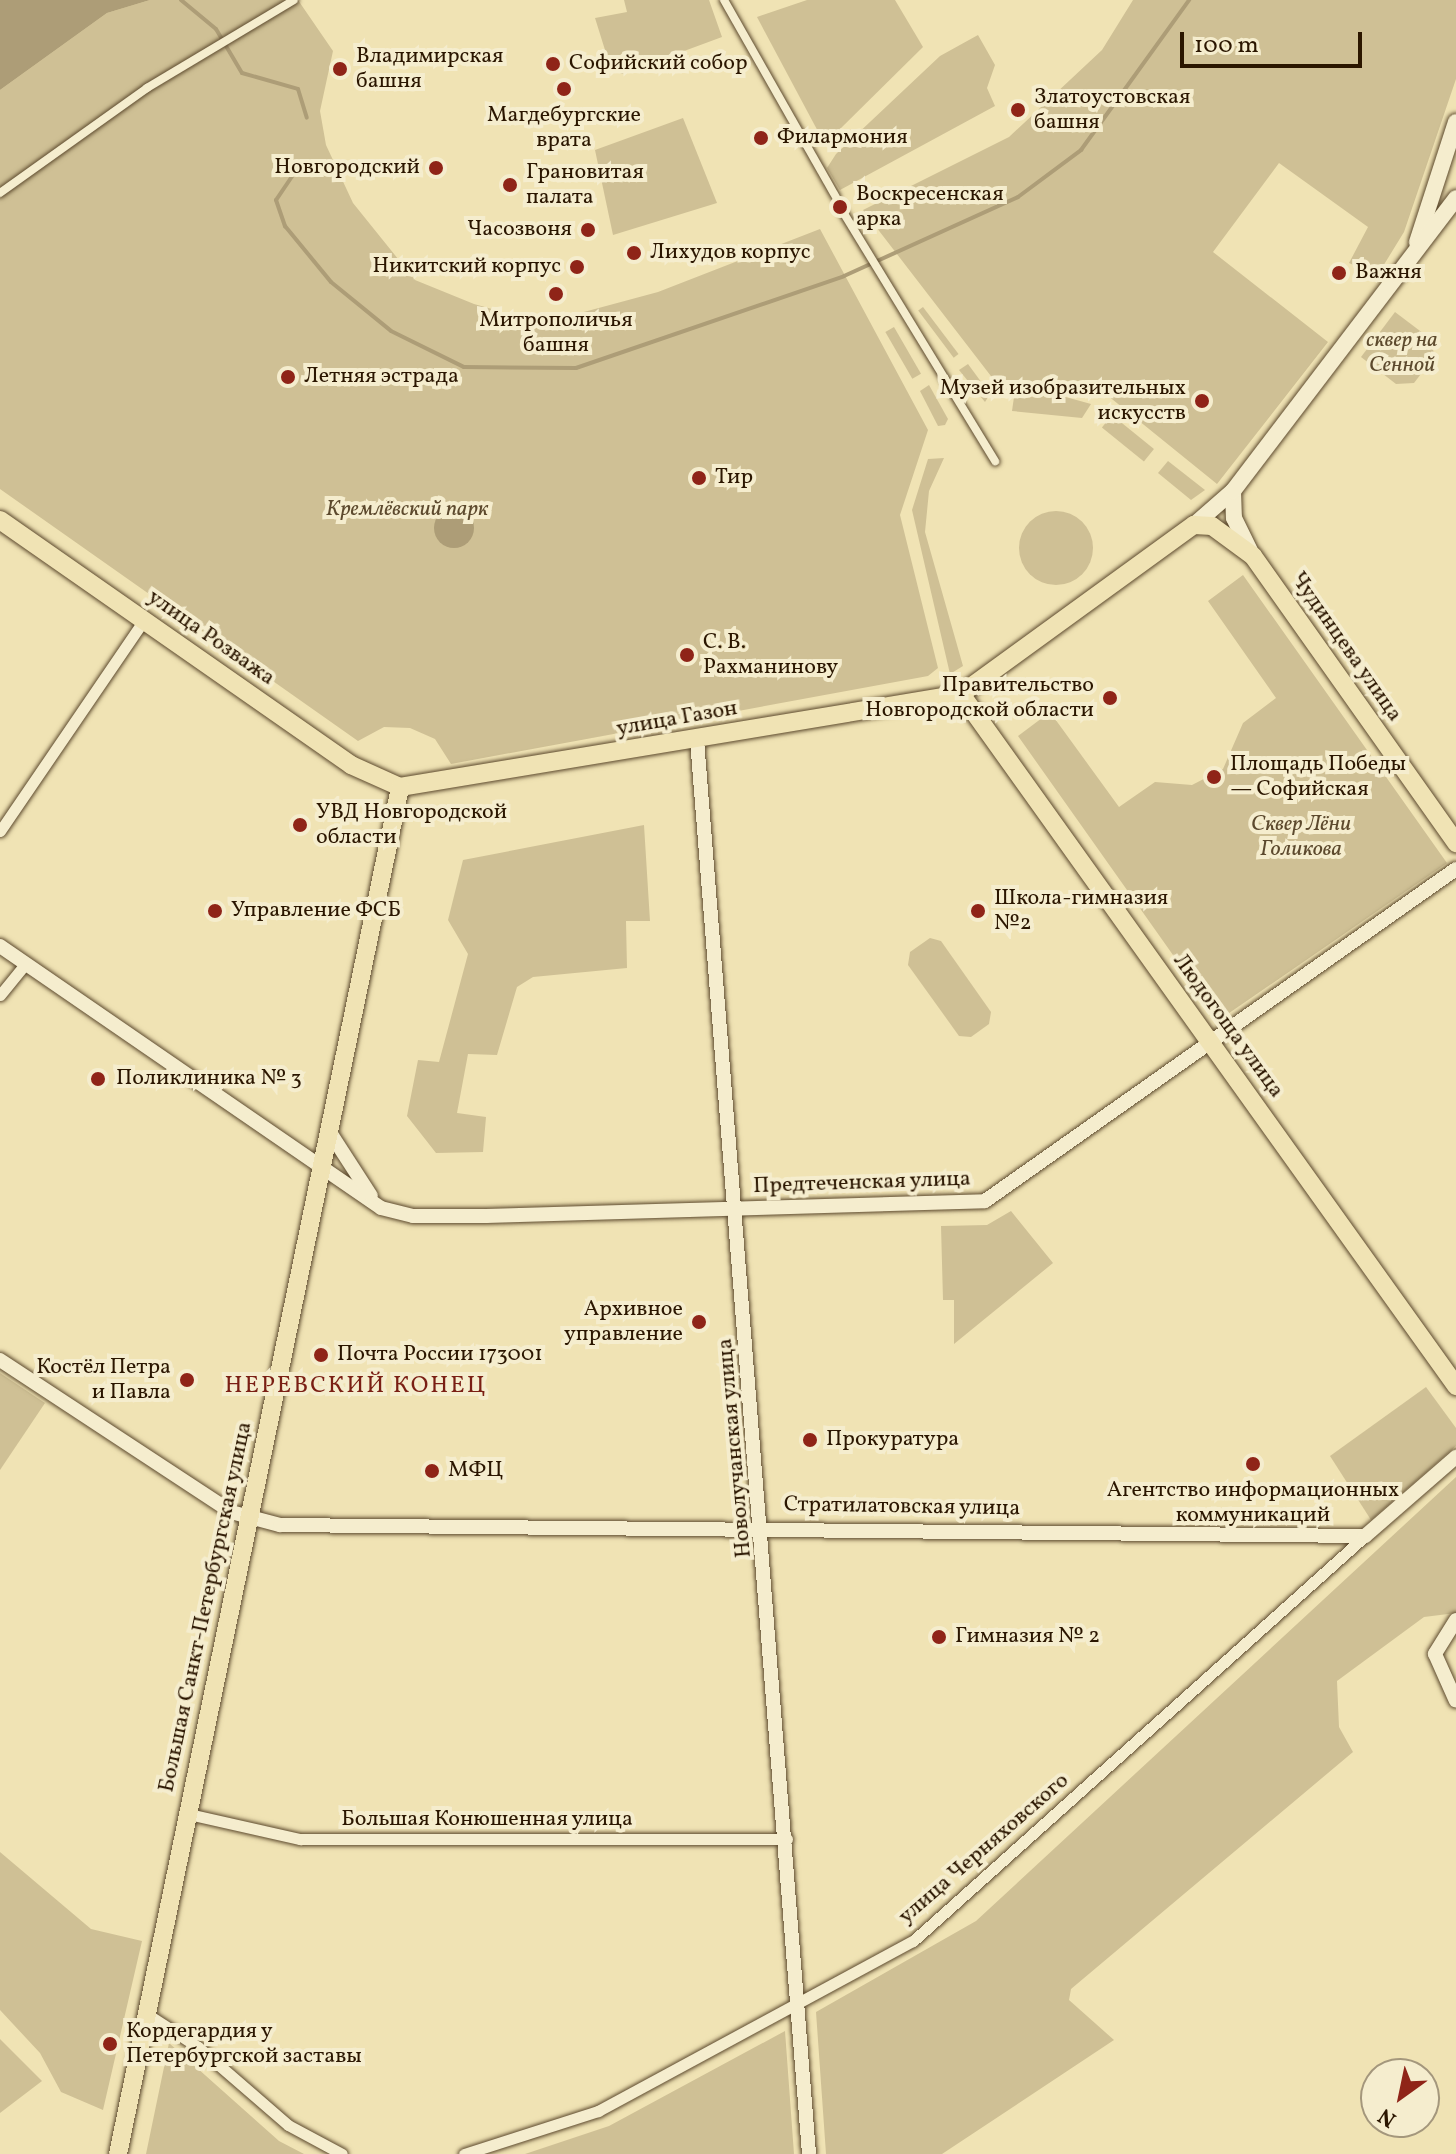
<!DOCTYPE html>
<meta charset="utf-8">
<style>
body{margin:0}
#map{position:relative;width:1456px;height:2154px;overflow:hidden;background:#f0e3b4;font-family:Vollkorn,serif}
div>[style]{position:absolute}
.green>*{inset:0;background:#cfc095;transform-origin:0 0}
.round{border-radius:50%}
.water>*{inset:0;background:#ad9d77}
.stream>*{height:4px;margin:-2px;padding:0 2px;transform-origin:2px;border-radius:2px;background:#ad9d77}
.roads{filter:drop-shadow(0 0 2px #5c492d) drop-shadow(0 0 2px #5c492d)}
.pedestrian>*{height:8px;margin:-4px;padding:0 4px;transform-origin:4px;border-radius:4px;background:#f5edce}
.minor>*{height:11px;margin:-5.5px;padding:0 5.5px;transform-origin:5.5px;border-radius:5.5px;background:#f5edce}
.tertiary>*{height:14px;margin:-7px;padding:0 7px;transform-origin:7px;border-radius:7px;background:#f5edce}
.secondary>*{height:16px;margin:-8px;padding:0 8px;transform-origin:8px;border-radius:8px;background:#f5edce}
.primary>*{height:18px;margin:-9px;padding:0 9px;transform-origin:9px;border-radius:9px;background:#f0e3b4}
.dots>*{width:22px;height:22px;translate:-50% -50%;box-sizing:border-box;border:4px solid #f5edce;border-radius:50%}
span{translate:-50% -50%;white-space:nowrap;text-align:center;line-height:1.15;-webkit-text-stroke:8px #f5edce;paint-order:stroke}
.poi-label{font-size:22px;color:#2b1600}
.left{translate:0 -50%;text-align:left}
.right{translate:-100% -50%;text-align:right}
.park-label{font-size:22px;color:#5c492d;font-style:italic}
.street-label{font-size:22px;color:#2b1600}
.neighbourhood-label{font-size:24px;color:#7a1f14;letter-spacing:2px}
.north{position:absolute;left:1360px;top:2058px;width:80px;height:80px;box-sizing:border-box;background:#f5edce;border:2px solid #a4977c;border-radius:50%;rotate:213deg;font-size:22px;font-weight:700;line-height:32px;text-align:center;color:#2b1600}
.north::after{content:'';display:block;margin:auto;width:28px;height:36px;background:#8f2418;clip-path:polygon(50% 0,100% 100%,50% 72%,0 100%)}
.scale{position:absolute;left:1180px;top:32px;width:182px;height:36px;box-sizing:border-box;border:4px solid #2b1600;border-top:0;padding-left:10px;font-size:24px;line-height:28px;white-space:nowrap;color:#2b1600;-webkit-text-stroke:6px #f5edce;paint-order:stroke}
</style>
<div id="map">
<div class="green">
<i style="clip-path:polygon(150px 0,298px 0,333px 51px,320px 111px,326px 145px,353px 203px,415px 280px,474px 304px,543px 323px,658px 292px,820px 229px,928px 430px,900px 515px,938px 668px,928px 676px,451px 764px,435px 739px,410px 728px,384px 727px,358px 741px,0 489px,0 90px,107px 13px)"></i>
<i style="clip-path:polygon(624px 0,709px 0,722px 37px,622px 74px,610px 66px,595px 18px,627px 12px)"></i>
<i style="clip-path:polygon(807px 0,895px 0,923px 47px,837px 132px,821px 137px,757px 17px)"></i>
<i style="clip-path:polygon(1133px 0,1456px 0,1456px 79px,1404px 232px,1377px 276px,1349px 263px,1368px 227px,1279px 163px,1213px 252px,1328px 342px,1217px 484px,1107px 395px,1035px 384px,1004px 393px,863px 210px,1009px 137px,1102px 50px)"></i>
<i style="clip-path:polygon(978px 35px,995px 65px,987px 88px,995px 106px,840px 190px,827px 168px,836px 154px,940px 56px)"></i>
<i style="clip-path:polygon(683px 118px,717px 203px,613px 235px,595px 150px)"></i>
<i style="left:923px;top:307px;width:59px;height:6px;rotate:53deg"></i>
<i style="clip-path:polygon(1395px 312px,1432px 340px,1434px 357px,1414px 383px,1396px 384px,1361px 357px)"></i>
<i style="left:894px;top:327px;width:54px;height:10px;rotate:60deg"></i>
<i style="clip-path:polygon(968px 364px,990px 394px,985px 402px,959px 370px)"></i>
<i style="clip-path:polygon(929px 385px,948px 419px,945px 425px,938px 426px,920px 391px)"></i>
<i style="clip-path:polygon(1037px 394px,1062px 396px,1091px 404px,1082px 418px,1012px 411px,1014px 397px)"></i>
<i style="left:1112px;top:415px;width:54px;height:16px;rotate:39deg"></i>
<i style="clip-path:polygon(944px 458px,929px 491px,925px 532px,963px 666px,950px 674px,912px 510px,928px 459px)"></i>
<i style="clip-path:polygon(1168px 461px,1205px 490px,1191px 500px,1158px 473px)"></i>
<i class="round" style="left:1019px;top:511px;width:74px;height:74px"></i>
<i style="clip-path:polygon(1243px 575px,1447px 863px,1219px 1020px,1018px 736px,1050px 712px,1119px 807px,1155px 782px,1192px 785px,1223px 769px,1243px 723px,1276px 698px,1208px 601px)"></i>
<i style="clip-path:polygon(644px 825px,650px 921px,626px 921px,627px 968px,533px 977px,517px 987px,497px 1055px,468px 1054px,457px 1113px,486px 1117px,483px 1152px,436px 1153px,407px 1116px,418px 1060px,439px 1062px,468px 954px,448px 920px,463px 860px)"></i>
<i style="clip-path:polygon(930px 938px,941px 941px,991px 1012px,989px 1024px,971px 1037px,959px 1036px,908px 965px,910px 952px)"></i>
<i style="clip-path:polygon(1011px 1211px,1053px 1263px,954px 1344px,954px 1300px,943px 1300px,941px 1226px,987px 1225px)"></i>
<i style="clip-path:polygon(0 1373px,45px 1403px,0 1470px)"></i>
<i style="clip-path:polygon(1426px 1387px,1456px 1428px,1456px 1446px,1371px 1520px,1330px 1456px)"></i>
<i style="clip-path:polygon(1456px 1477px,1456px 1613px,1424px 1617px,1337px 1681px,1339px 1727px,1353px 1752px,1071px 1989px,1069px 2000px,1114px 2040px,942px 2154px,826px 2154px,816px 2012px,976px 1921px)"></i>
<i style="clip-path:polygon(0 1852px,91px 1929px,142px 1941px,103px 2110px,61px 2092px,40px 2053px,0 2010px)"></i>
<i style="clip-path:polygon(785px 2031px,794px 2154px,525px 2154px,609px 2126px)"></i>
<i style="clip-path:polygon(0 2039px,42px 2081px,0 2113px)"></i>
<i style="clip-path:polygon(169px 2043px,279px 2141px,304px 2154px,146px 2154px)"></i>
</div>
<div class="water">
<i style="clip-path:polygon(0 0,150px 0,107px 13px,0 90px)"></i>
<i class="round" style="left:434px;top:508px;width:40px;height:40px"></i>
</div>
<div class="stream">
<i style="left:181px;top:0;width:45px;rotate:39.6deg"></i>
<i style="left:216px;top:29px;width:51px;rotate:59.4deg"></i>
<i style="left:242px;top:73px;width:58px;rotate:15.9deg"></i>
<i style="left:298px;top:89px;width:30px;rotate:73deg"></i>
<i style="left:295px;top:172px;width:34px;rotate:124deg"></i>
<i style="left:276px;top:200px;width:28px;rotate:71deg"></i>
<i style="left:285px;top:226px;width:72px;rotate:50.6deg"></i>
<i style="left:331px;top:282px;width:77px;rotate:39.2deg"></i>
<i style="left:391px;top:331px;width:81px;rotate:26.3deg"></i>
<i style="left:464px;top:367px;width:112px;rotate:0.5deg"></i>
<i style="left:576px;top:368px;width:283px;rotate:-18.9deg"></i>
<i style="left:844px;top:276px;width:191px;rotate:-24.4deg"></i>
<i style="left:1018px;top:197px;width:79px;rotate:-36.7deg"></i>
<i style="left:1081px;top:150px;width:185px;rotate:-54.2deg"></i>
</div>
<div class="roads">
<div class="pedestrian">
<i style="left:724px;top:0;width:227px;rotate:60.4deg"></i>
<i style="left:0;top:193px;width:181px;rotate:-35.5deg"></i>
<i style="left:147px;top:88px;width:171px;rotate:-30.9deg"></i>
<i style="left:840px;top:207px;width:298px;rotate:58.6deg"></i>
</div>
<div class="minor">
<i style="left:0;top:831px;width:255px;rotate:-55.7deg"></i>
<i style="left:0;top:995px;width:41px;rotate:-50.9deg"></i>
<i style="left:189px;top:1814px;width:114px;rotate:12.7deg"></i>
<i style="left:300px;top:1839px;width:487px"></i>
<i style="left:147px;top:2014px;width:61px;rotate:32.9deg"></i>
<i style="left:198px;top:2047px;width:119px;rotate:40.9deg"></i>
<i style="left:288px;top:2125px;width:61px;rotate:28.2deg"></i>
<i style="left:464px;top:2154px;width:141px;rotate:-17.8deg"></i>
<i style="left:598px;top:2111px;width:358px;rotate:-28.4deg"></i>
<i style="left:913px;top:1941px;width:607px;rotate:-41.86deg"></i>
</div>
<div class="tertiary">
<i style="left:697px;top:740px;width:1418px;rotate:85.47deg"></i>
<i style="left:0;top:946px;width:462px;rotate:34.5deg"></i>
<i style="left:381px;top:1208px;width:33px;rotate:14deg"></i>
<i style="left:413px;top:1216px;width:73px"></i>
<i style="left:486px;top:1216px;width:499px;rotate:-1.7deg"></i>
<i style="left:985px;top:1201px;width:576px;rotate:-35.18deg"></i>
<i style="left:329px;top:1131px;width:77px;rotate:57.1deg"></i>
<i style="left:0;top:1360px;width:277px;rotate:33.3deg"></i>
<i style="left:231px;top:1512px;width:51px;rotate:14.9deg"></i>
<i style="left:280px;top:1525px;width:1085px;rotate:0.58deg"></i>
<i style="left:1365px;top:1536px;width:121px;rotate:-41deg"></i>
<i style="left:1456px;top:1620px;width:40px;rotate:122deg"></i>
<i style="left:1435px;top:1654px;width:51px;rotate:65.9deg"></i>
</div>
<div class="secondary">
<i style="left:1417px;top:242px;width:126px;rotate:-72deg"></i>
<i style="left:1233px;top:491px;width:27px;rotate:88deg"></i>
<i style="left:1234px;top:518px;width:39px;rotate:64deg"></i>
<i style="left:1194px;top:525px;width:52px;rotate:-41.1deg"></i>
<i style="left:1233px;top:491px;width:368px;rotate:-52.7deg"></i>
</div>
<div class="primary">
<i style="left:0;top:520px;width:428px;rotate:34.9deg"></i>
<i style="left:351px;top:765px;width:54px;rotate:24.2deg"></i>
<i style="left:400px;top:787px;width:569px;rotate:-9.41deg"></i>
<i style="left:961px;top:694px;width:288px;rotate:-36deg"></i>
<i style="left:1194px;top:525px;width:18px;rotate:3deg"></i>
<i style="left:1212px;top:526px;width:51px;rotate:36.2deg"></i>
<i style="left:1253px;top:556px;width:352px;rotate:54.7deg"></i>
<i style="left:961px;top:694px;width:851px;rotate:54.42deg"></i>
<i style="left:118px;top:2154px;width:1396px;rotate:-78.34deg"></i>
</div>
</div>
<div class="dots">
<i style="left:553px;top:64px;background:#8f2418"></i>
<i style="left:340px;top:69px;background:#8f2418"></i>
<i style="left:564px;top:89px;background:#8f2418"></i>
<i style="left:1018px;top:110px;background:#8f2418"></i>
<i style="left:761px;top:138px;background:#8f2418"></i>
<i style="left:436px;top:168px;background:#8f2418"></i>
<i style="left:510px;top:185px;background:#8f2418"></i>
<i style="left:840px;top:207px;background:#8f2418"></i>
<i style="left:588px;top:230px;background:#8f2418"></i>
<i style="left:634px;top:253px;background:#8f2418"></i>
<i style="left:577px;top:267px;background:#8f2418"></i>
<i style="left:1339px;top:273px;background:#8f2418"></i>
<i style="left:556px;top:294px;background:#8f2418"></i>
<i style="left:288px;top:377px;background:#8f2418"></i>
<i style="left:1202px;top:401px;background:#8f2418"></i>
<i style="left:699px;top:478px;background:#8f2418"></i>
<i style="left:687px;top:655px;background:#8f2418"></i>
<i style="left:1110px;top:698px;background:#8f2418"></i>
<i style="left:1214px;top:777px;background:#8f2418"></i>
<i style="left:300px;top:825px;background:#8f2418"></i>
<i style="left:215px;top:911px;background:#8f2418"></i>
<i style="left:978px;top:911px;background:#8f2418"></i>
<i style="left:98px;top:1079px;background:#8f2418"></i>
<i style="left:699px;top:1322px;background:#8f2418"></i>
<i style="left:321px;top:1355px;background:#8f2418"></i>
<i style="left:187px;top:1380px;background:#8f2418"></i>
<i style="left:810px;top:1440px;background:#8f2418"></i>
<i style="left:1253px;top:1464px;background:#8f2418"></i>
<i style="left:432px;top:1471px;background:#8f2418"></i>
<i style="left:939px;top:1637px;background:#8f2418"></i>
<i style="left:110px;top:2044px;background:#8f2418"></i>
</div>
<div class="poi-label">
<span class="left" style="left:356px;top:69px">Владимирская<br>башня</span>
<span class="left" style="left:569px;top:64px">Софийский собор</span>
<span class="left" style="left:1034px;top:110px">Златоустовская<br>башня</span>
<span style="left:564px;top:128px">Магдебургские<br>врата</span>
<span class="left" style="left:777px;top:138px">Филармония</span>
<span class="right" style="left:420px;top:168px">Новгородский</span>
<span class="left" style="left:526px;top:185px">Грановитая<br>палата</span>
<span class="left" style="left:856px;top:207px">Воскресенская<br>арка</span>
<span class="right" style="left:572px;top:230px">Часозвоня</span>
<span class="left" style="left:650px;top:253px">Лихудов корпус</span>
<span class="right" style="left:561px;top:267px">Никитский корпус</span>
<span class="left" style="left:1355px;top:273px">Важня</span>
<span style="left:556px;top:333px">Митрополичья<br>башня</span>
<span class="left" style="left:304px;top:377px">Летняя эстрада</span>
<span class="right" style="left:1186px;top:401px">Музей изобразительных<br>искусств</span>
<span class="left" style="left:715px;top:478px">Тир</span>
<span class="left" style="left:703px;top:655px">С. В.<br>Рахманинову</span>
<span class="right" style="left:1094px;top:698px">Правительство<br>Новгородской области</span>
<span class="left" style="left:1230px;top:777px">Площадь Победы<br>— Софийская</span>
<span class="left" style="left:316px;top:825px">УВД Новгородской<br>области</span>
<span class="left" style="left:994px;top:911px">Школа-гимназия<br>№2</span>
<span class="left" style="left:231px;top:911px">Управление ФСБ</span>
<span class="left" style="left:116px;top:1079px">Поликлиника № 3</span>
<span class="right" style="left:683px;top:1322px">Архивное<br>управление</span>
<span class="left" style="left:337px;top:1355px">Почта России 173001</span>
<span class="right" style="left:171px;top:1380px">Костёл Петра<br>и Павла</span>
<span class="left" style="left:826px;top:1440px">Прокуратура</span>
<span class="left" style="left:448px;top:1471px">МФЦ</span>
<span style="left:1253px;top:1503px">Агентство информационных<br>коммуникаций</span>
<span class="left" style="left:955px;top:1637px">Гимназия № 2</span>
<span class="left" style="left:126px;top:2044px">Кордегардия у<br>Петербургской заставы</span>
</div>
<div class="park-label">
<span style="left:1402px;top:353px">сквер на<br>Сенной</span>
<span style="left:407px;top:510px">Кремлёвский парк</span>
<span style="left:1301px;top:837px">Сквер Лёни<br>Голикова</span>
</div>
<div class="street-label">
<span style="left:211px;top:638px;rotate:35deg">улица Розважа</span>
<span style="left:1346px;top:647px;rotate:55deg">Чудинцева улица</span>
<span style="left:677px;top:719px;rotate:-10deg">улица Газон</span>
<span style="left:1228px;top:1026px;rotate:54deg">Людогоща улица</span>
<span style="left:862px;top:1183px;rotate:-2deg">Предтеченская улица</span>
<span style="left:735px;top:1448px;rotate:-95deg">Новолучанская улица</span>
<span style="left:902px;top:1507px;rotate:1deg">Стратилатовская улица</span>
<span style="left:206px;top:1607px;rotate:-78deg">Большая Санкт-Петербургская улица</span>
<span style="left:487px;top:1820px">Большая Конюшенная улица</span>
<span style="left:984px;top:1849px;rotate:-41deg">улица Черняховского</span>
</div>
<div class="neighbourhood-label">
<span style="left:356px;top:1387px">НЕРЕВСКИЙ КОНЕЦ</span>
</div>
<div class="north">N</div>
<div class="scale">100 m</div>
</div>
